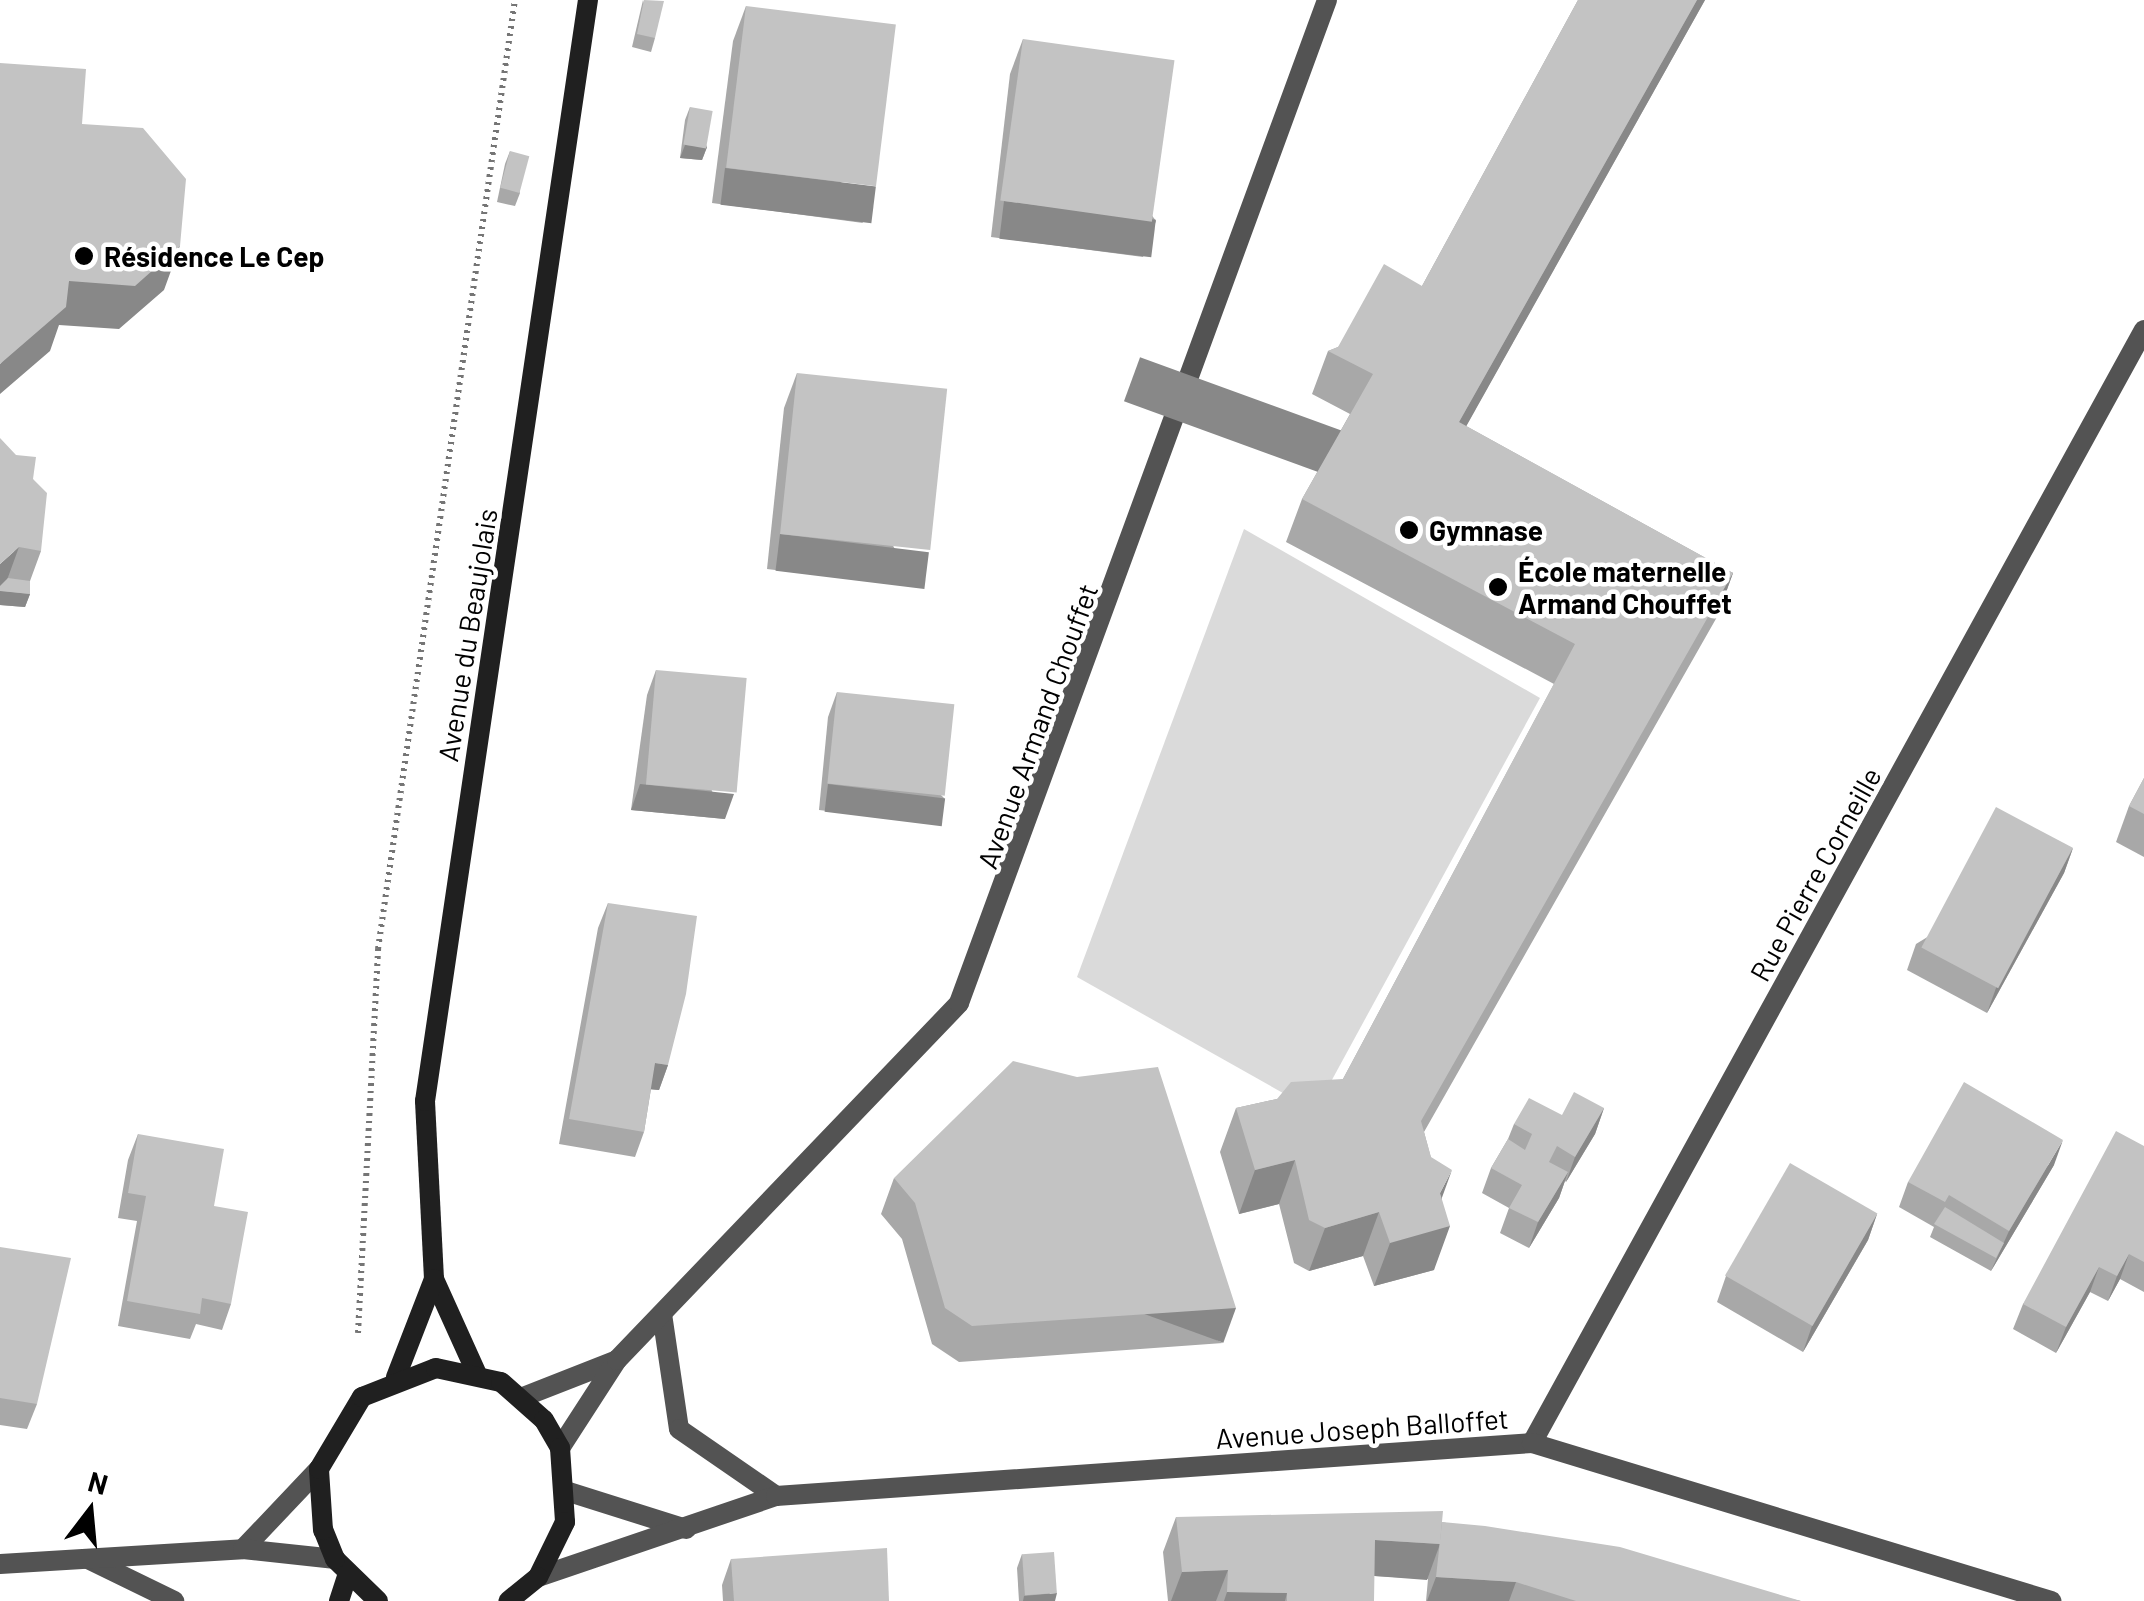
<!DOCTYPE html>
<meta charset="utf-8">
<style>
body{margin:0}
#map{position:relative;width:2144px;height:1601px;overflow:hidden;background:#fff;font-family:Barlow,sans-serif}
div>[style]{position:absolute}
.green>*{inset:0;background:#dadada}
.path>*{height:6px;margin-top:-3px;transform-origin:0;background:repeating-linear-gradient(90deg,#757575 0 2.5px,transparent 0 7.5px)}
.street>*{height:20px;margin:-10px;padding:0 10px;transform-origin:10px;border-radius:10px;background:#535353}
.secondary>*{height:20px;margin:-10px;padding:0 10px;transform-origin:10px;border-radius:10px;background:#202020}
.wall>*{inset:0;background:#a8a8a8}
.shaded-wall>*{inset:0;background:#888;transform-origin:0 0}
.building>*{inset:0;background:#c3c3c3;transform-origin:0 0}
.dots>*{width:28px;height:28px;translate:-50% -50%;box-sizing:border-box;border:5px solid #fff;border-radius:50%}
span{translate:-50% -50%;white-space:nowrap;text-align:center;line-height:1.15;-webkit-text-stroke:9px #fff;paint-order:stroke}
.poi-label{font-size:28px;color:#000;font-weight:700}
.left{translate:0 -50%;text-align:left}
.street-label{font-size:28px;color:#000}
.north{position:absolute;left:40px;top:1461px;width:100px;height:100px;-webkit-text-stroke:8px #fff;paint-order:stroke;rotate:16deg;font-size:28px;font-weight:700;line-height:40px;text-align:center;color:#000}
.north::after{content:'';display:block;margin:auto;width:35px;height:45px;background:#000;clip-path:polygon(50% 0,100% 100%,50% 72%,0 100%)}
</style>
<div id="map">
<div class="green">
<i style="clip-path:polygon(1244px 529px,1540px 698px,1315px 1111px,1077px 977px)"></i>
</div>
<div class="path">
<i style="left:358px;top:1333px;width:385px;rotate:-87deg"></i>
<i style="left:378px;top:949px;width:959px;rotate:-81.79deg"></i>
</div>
<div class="street">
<i style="left:662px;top:1314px;width:116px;rotate:81.6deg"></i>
<i style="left:679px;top:1429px;width:118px;rotate:34.6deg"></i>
<i style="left:523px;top:1397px;width:99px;rotate:-21.4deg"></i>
<i style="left:1532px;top:1443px;width:1270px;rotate:-61.2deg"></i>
<i style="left:560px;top:1448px;width:105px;rotate:-57.1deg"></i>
<i style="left:617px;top:1360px;width:494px;rotate:-46.2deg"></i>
<i style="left:959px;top:1003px;width:1068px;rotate:-69.85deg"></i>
<i style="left:569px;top:1492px;width:123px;rotate:17.5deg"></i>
<i style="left:243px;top:1549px;width:110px;rotate:-46.5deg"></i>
<i style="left:88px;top:1559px;width:96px;rotate:26deg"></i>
<i style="left:0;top:1564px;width:243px;rotate:-3.5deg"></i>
<i style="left:243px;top:1549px;width:93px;rotate:6.2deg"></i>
<i style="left:538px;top:1577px;width:251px;rotate:-18.8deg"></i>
<i style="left:776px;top:1496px;width:758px;rotate:-4.01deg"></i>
<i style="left:1532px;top:1443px;width:543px;rotate:16.93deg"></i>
</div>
<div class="secondary">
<i style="left:476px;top:1372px;width:102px;rotate:-114.3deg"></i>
<i style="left:434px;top:1279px;width:178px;rotate:-92.9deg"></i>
<i style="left:425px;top:1101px;width:1113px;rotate:-81.58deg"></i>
<i style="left:396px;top:1377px;width:105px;rotate:-68.8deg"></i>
<i style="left:339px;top:1601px;width:26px;rotate:-72deg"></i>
<i style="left:378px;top:1601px;width:60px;rotate:-135.7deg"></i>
<i style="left:335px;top:1559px;width:31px;rotate:-112deg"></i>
<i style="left:323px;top:1530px;width:61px;rotate:-93.8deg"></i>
<i style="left:319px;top:1469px;width:84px;rotate:-59.2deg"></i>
<i style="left:362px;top:1397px;width:79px;rotate:-21.4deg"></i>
<i style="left:436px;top:1368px;width:66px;rotate:12.2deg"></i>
<i style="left:501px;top:1382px;width:57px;rotate:41.5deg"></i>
<i style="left:544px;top:1420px;width:32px;rotate:60deg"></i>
<i style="left:560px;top:1448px;width:74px;rotate:86.1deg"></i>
<i style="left:565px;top:1522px;width:61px;rotate:116.1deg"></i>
<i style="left:538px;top:1577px;width:38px;rotate:141deg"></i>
</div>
<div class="wall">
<i style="clip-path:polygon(643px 0,655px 38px,651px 52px,632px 47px)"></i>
<i style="clip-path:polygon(1578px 0,1705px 0,1466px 426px,1733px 573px,1717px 617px,1424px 1132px,1442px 1199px,1434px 1270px,1374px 1286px,1363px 1256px,1309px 1271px,1294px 1263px,1279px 1204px,1239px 1214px,1220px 1152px,1236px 1108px,1277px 1099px,1343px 1079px,1554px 684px,1286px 542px,1302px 499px,1350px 414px,1312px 394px,1328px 351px,1338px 347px,1422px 286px)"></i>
<i style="clip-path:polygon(746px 6px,863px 223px,712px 203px,733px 41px)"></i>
<i style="clip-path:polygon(1023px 39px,1156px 221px,1143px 257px,991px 237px,1010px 74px)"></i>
<i style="clip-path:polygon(690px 107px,707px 147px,702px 160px,680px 158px,685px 120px)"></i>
<i style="clip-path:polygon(510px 151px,520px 193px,515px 206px,497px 202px,505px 164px)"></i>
<i style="clip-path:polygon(797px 373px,916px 587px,767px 569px,784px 408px)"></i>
<i style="clip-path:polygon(33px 479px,41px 551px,30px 581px,30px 594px,25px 607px,0 605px)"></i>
<i style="clip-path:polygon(656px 670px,725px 819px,631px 810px,647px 695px)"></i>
<i style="clip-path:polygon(837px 692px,945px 799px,936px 824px,819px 810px,828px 717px)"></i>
<i style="clip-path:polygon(2144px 778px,2144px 857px,2116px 842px,2129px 806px)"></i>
<i style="clip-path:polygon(2073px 848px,2064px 873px,1987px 1013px,1907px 970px,1916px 944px)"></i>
<i style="clip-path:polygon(608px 903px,668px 1065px,659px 1090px,651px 1089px,644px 1132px,635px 1157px,559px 1144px,598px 928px)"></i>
<i style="clip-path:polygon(1604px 1108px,1595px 1134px,1566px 1182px,1565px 1181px,1559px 1198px,1529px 1248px,1500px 1233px,1509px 1208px,1482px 1193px,1491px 1168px,1508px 1139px,1514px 1124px)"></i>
<i style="clip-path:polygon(138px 1134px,214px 1206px,231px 1304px,222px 1330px,196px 1324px,190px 1339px,118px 1326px,137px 1221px,118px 1218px,128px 1160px)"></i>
<i style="clip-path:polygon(2144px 1146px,2144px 1292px,2120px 1279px,2108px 1301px,2090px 1292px,2056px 1353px,2013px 1329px,2023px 1304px)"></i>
<i style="clip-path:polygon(2054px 1165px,1991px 1271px,1930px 1237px,1934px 1227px,1899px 1207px,1908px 1182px)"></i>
<i style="clip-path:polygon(894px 1178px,1223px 1343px,959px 1362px,932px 1344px,902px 1239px,881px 1214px)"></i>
<i style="clip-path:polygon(1877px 1214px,1868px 1240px,1803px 1352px,1717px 1302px,1726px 1276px)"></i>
<i style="clip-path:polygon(0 1247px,37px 1404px,27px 1429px,0 1425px)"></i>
<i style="clip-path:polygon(1176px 1517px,1442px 1522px,1801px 1601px,1426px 1601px,1428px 1579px,1374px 1576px,1374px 1601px,1168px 1601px,1163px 1552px)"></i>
<i style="clip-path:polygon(1022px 1554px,1055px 1601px,1019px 1601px,1017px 1568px)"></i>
<i style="clip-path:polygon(731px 1559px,889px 1601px,723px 1601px,722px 1585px)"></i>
</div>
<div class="shaded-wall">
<i style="clip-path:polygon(1697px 0,1705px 0,1444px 466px,1459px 422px)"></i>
<i style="clip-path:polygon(685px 145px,707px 147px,702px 160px,680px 158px)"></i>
<i style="left:725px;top:168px;width:152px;height:37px;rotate:7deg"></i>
<i style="left:1004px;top:201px;width:153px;height:38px;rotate:7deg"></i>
<i style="clip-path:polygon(180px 246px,164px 290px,119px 329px,59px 325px,50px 351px,0 394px,0 364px,69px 281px)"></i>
<i style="left:780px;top:534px;width:150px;height:37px;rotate:7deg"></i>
<i style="clip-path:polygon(19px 547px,3px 591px,30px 594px,25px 607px,0 605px,0 564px)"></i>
<i style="left:1733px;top:573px;width:47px;height:631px;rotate:110deg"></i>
<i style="clip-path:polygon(640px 784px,734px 794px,725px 819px,631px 810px)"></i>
<i style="left:828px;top:784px;width:118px;height:28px;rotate:7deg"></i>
<i style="clip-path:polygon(2073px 848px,2064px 873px,1987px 1013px,1996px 988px)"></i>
<i style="clip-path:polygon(655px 1063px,668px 1065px,659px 1090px,646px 1089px)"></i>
<i style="clip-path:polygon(1604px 1108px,1595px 1134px,1566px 1182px,1575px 1157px)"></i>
<i style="clip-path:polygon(2063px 1140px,2054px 1165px,1991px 1271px,2009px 1231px)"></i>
<i style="clip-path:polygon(1295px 1160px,1279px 1204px,1239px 1214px,1255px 1170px)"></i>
<i style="clip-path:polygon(1452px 1170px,1436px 1214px,1450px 1226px,1434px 1270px,1374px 1286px,1390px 1243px,1440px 1193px)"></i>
<i style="clip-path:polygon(1568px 1172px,1559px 1198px,1529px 1248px,1538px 1222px)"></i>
<i style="clip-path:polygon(1379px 1212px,1363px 1256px,1309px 1271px,1325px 1228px)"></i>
<i style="clip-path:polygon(1877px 1214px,1868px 1240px,1803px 1352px,1812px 1326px)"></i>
<i style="clip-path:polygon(2129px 1254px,2120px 1279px,2108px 1301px,2117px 1276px)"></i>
<i style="clip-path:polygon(2099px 1267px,2090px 1292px,2056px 1353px,2066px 1327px)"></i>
<i style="left:1236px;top:1308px;width:37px;height:265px;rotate:110deg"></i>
<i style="clip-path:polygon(1375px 1540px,1440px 1544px,1427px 1580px,1362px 1575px)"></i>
<i style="clip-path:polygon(1228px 1570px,1216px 1601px,1171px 1601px,1182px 1572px)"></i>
<i style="clip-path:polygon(1436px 1577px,1516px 1582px,1509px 1601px,1427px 1601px)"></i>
<i style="clip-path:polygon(1227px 1592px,1287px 1593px,1285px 1601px,1224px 1601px)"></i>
<i style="clip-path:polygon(1057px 1593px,1055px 1601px,1023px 1601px,1024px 1596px)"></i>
</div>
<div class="building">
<i style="clip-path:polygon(644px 0,664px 1px,655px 38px,637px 34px)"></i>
<i style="clip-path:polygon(1578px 0,1697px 0,1459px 422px,1733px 573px,1421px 1121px,1431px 1157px,1452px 1170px,1440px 1193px,1450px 1226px,1390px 1243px,1379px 1212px,1325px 1228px,1309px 1220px,1295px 1160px,1255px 1170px,1236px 1108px,1277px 1099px,1291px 1082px,1343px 1079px,1575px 644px,1302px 499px,1373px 374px,1328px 351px,1338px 347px,1384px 264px,1422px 286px)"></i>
<i style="left:746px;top:6px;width:151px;height:163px;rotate:7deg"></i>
<i style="left:1023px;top:39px;width:153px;height:163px;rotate:8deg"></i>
<i style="clip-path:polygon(0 63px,86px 69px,82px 124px,143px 128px,186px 179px,180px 246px,135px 286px,69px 281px,66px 307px,0 364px)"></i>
<i style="left:690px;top:107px;width:23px;height:38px;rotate:10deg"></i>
<i style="left:510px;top:151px;width:20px;height:38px;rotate:15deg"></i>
<i style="left:797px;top:373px;width:151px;height:162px;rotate:6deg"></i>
<i style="clip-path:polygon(0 438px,16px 455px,36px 457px,33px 479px,47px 493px,41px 551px,19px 547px,0 564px)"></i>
<i style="clip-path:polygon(8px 578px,30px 581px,30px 594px,0 591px,0 586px)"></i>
<i style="left:656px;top:670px;width:91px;height:115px;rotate:5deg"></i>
<i style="left:837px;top:692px;width:118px;height:92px;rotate:6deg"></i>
<i style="clip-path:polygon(2144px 778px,2144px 814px,2129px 806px)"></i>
<i style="left:1996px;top:807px;width:87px;height:159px;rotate:28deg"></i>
<i style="clip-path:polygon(608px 903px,697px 916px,686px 994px,668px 1065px,655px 1063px,644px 1132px,569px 1119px)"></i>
<i style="clip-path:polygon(1013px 1061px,1077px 1077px,1158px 1067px,1236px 1308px,972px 1326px,945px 1308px,915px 1203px,894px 1178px)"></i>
<i style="clip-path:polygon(1964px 1082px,2063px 1140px,2009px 1231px,1949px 1195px,1945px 1202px,1908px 1182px)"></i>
<i style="clip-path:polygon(1574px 1092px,1604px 1108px,1575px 1157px,1557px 1146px,1549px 1162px,1568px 1172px,1538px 1222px,1509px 1208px,1522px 1185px,1491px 1168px,1508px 1139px,1525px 1150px,1532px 1134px,1514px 1124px,1529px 1098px,1562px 1115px)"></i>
<i style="clip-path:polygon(2116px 1131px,2144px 1146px,2144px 1262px,2129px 1254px,2117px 1276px,2099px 1267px,2066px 1327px,2023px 1304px)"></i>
<i style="clip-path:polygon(138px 1134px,224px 1149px,214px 1206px,248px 1212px,231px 1304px,202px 1298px,200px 1314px,127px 1301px,146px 1196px,128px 1193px)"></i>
<i style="left:1790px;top:1163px;width:101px;height:130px;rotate:30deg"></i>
<i style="clip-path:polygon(1945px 1207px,2004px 1243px,1996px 1258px,1934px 1224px)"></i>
<i style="clip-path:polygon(0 1247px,71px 1258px,37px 1404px,0 1398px)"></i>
<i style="clip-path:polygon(1443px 1511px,1440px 1544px,1375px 1540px,1374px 1601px,1287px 1601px,1287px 1593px,1227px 1592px,1228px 1570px,1182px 1572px,1176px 1517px)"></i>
<i style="clip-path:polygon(1442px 1522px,1485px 1526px,1620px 1547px,1801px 1601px,1576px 1601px,1516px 1582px,1436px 1577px)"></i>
<i style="clip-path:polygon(887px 1548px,889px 1601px,734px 1601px,731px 1559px)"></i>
<i style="left:1054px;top:1552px;width:41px;height:32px;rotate:86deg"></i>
</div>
<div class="dots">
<i style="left:84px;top:256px;background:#000"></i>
<i style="left:1409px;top:530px;background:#000"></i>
<i style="left:1498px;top:587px;background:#000"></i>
</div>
<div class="poi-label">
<span class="left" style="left:104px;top:256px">Résidence Le Cep</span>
<span class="left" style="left:1429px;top:530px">Gymnase</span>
<span class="left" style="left:1518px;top:587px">École maternelle<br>Armand Chouffet</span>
</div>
<div class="street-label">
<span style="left:467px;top:635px;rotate:-81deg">Avenue du Beaujolais</span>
<span style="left:1037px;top:726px;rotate:-70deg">Avenue Armand Chouffet</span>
<span style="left:1815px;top:874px;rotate:-61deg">Rue Pierre Corneille</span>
<span style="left:1362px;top:1428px;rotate:-4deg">Avenue Joseph Balloffet</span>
</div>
<div class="north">N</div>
</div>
